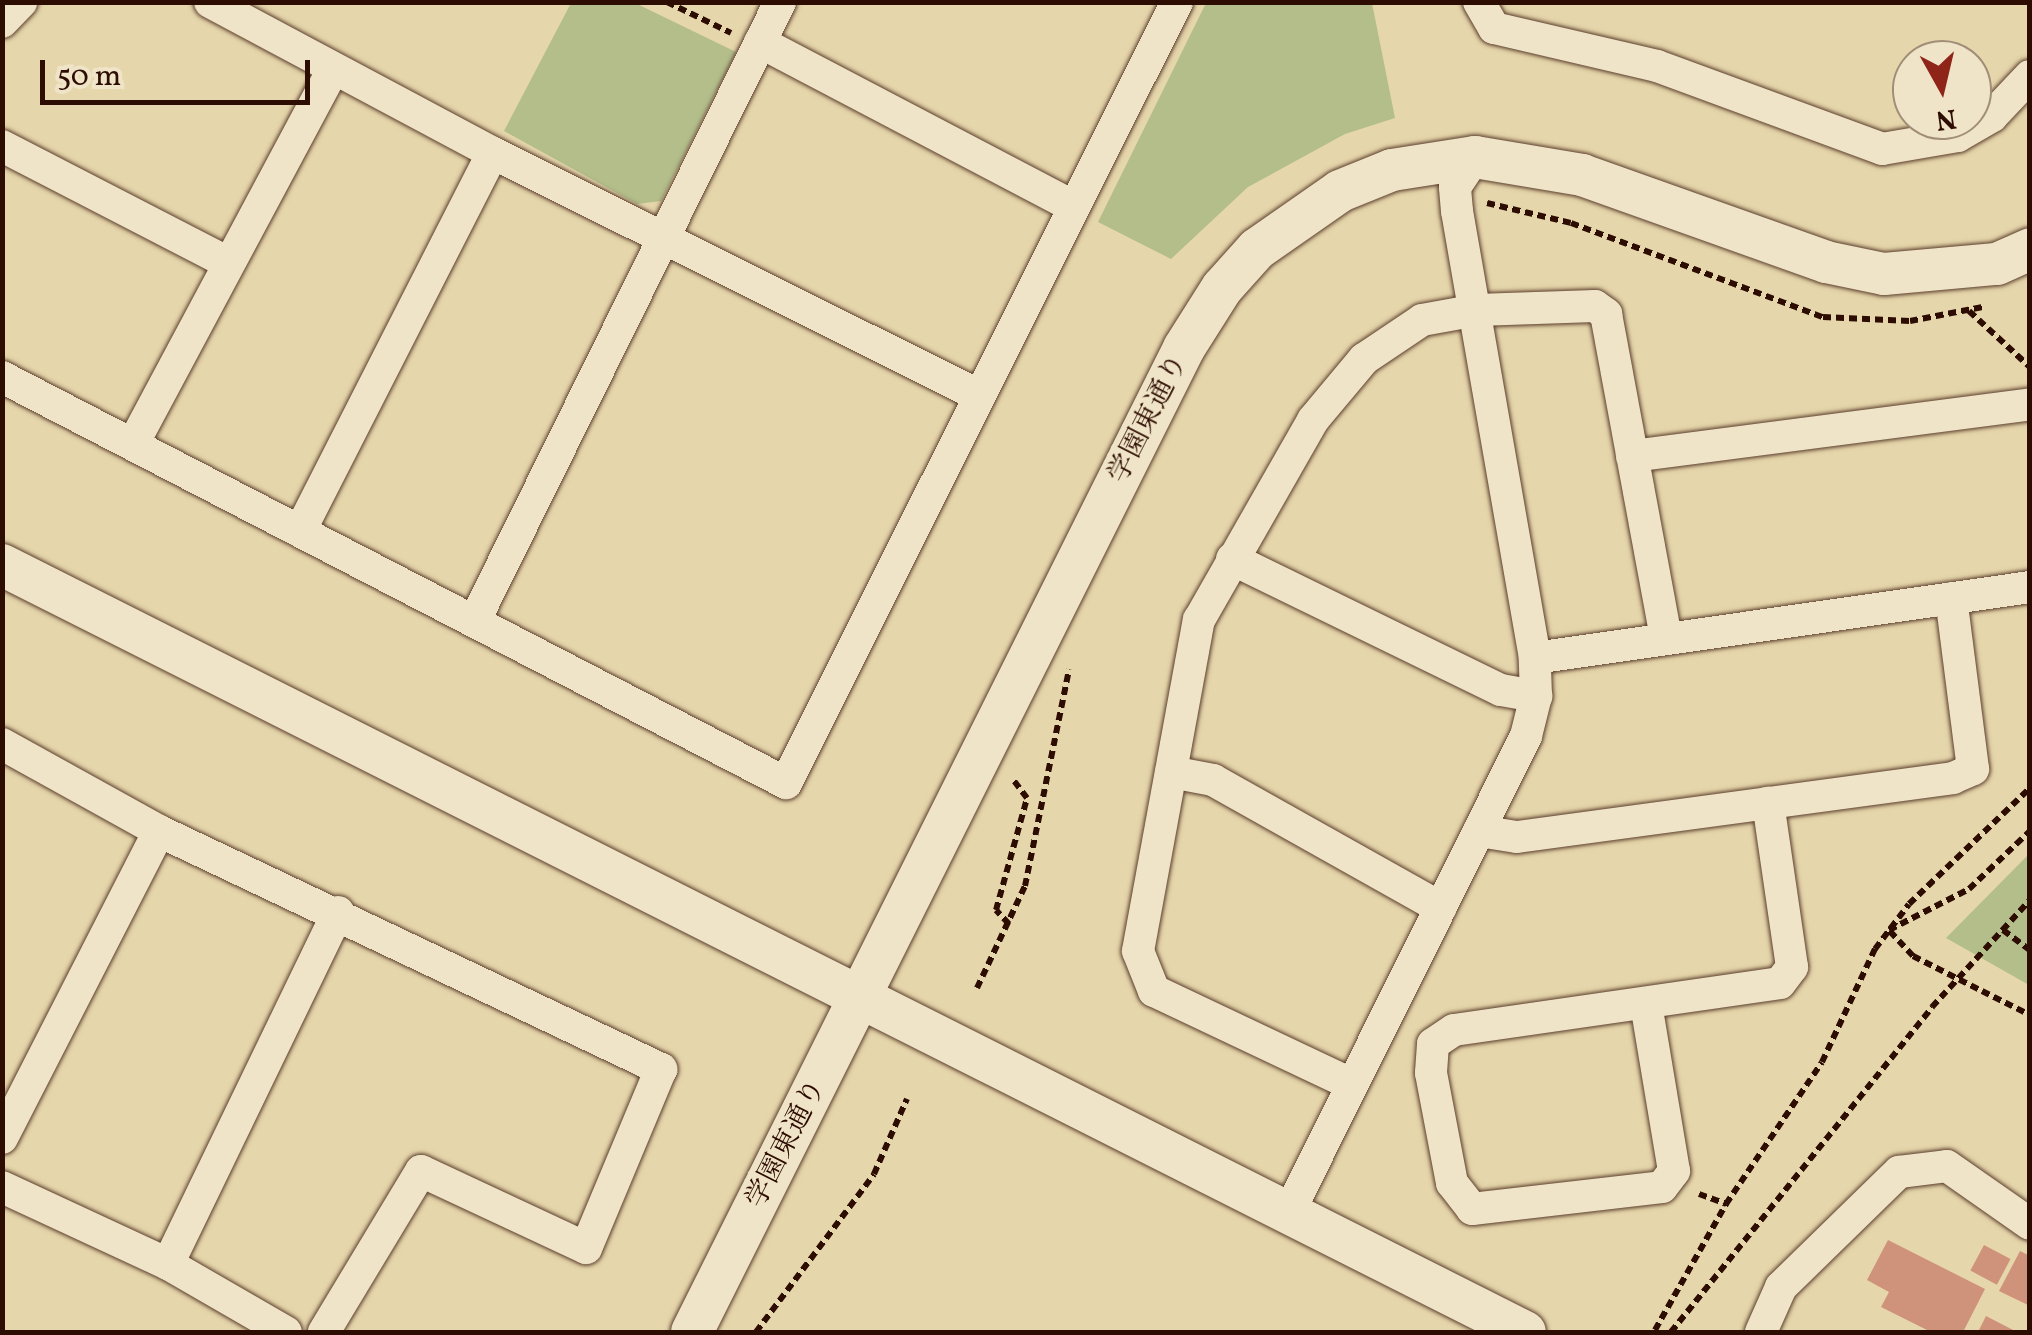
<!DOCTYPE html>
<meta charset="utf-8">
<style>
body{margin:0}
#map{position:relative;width:2032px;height:1335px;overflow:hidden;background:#e6d6ab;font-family:Vollkorn,"Noto Serif JP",serif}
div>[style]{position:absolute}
.green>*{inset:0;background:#b3be8b}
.building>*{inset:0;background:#cf927b;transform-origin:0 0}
.path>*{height:6px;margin-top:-3px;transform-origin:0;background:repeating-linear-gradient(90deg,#2d0c01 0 8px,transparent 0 13px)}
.roads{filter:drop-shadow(0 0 2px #5b3e2c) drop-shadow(0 0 2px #5b3e2c)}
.minor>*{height:32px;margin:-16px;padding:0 16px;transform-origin:16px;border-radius:16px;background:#efe4c8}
.tertiary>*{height:42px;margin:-21px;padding:0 21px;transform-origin:21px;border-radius:21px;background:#efe4c8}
.path-bridge>*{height:6px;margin-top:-3px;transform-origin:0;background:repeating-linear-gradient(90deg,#2d0c01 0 8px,transparent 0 13px)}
span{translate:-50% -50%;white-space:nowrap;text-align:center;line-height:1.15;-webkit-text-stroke:8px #efe4c8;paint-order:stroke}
.street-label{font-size:28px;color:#2d0c01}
.frame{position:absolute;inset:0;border:5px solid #2d0c01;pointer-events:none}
.north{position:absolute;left:1892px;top:40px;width:100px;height:100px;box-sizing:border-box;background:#efe4c8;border:2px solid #a18e78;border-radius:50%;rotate:172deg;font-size:28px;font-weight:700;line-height:40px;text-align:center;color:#2d0c01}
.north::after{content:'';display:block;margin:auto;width:35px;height:45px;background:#8f2418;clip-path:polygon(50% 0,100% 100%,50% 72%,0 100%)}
.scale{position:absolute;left:40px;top:60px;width:270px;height:45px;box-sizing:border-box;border:5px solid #2d0c01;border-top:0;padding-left:12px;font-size:30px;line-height:35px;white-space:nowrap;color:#2d0c01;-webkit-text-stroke:8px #efe4c8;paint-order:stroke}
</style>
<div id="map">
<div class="green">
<i style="clip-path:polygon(571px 3px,635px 3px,736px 52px,661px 201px,637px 204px,504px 131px)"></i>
<i style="clip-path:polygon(1206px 3px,1372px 3px,1395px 118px,1345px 134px,1248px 187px,1171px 259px,1098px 222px)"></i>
<i style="clip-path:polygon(2029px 854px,2029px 985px,1946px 938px)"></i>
</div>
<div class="building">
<i style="clip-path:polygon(1888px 1240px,1985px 1289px,1963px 1332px,1931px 1332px,1881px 1307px,1889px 1292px,1867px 1280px)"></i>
<i style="left:1984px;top:1245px;width:30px;height:29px;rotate:28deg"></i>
<i style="clip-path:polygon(2020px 1251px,2030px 1256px,2030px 1306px,1999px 1291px)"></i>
<i style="clip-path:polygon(1986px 1316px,2017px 1332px,1978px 1332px)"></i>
</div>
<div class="path">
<i style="left:667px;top:2px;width:71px;rotate:25.8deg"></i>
<i style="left:1487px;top:203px;width:86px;rotate:13.4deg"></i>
<i style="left:1571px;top:223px;width:269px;rotate:20.5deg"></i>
<i style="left:1823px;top:317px;width:87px;rotate:2.6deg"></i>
<i style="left:1910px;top:321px;width:74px;rotate:-10.9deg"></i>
<i style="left:1969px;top:311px;width:83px;rotate:42.6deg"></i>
<i style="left:1009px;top:924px;width:19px;rotate:-133deg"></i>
<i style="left:996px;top:910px;width:116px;rotate:-74.5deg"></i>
<i style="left:1027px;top:798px;width:25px;rotate:-127deg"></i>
<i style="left:2003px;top:930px;width:34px;rotate:37deg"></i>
<i style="left:1913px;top:956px;width:35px;rotate:-133deg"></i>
<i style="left:1889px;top:930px;width:90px;rotate:-27.1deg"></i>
<i style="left:1969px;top:889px;width:84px;rotate:-43.6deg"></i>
<i style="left:977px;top:988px;width:113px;rotate:-64.8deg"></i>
<i style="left:1025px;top:886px;width:221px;rotate:-78.5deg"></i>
<i style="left:1982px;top:991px;width:54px;rotate:26.6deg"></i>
<i style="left:1699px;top:1194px;width:29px;rotate:20deg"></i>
<i style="left:1655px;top:1330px;width:145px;rotate:-60.6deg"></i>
<i style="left:1726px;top:1204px;width:171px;rotate:-55.9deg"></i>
<i style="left:1822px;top:1062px;width:125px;rotate:-64.9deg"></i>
<i style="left:1875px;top:949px;width:56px;rotate:-52.9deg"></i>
<i style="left:1909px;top:904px;width:168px;rotate:-43.8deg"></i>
<i style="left:756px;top:1332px;width:197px;rotate:-53.2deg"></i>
<i style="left:874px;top:1174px;width:82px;rotate:-66.3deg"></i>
<i style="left:1671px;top:1332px;width:417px;rotate:-51.2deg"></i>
<i style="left:1932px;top:1007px;width:145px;rotate:-47.5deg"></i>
</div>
<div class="roads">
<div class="minor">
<i style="left:210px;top:2px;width:321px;rotate:28.1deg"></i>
<i style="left:493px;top:153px;width:544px;rotate:26.52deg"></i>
<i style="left:1479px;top:2px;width:30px;rotate:60deg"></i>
<i style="left:1494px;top:28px;width:167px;rotate:13.1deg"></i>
<i style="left:1657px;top:66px;width:240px;rotate:20.2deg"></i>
<i style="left:1882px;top:149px;width:77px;rotate:-9.7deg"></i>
<i style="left:1958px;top:136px;width:39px;rotate:-30deg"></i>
<i style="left:1992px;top:116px;width:55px;rotate:-46.5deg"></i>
<i style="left:2px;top:22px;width:28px;rotate:-46deg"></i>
<i style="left:760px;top:42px;width:353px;rotate:27.7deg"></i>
<i style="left:2px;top:146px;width:251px;rotate:27.3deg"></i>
<i style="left:2px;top:377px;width:883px;rotate:27.38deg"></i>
<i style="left:786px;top:783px;width:873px;rotate:-63.41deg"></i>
<i style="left:133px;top:444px;width:424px;rotate:-61.9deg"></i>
<i style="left:1632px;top:456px;width:401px;rotate:-7.4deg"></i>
<i style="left:300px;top:531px;width:424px;rotate:-63deg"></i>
<i style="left:1232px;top:559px;width:299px;rotate:26deg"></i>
<i style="left:1501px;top:690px;width:36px;rotate:10deg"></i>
<i style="left:475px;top:620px;width:689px;rotate:-63.73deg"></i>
<i style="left:1535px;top:658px;width:500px;rotate:-8.16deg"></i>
<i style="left:2px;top:744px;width:179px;rotate:29deg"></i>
<i style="left:159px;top:831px;width:556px;rotate:25.37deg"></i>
<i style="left:661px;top:1069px;width:194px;rotate:112.7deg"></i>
<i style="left:586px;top:1248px;width:182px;rotate:-155deg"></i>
<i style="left:421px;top:1171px;width:188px;rotate:121.1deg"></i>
<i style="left:1171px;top:772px;width:43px;rotate:10.8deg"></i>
<i style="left:1213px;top:780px;width:261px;rotate:29.3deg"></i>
<i style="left:1479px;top:831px;width:38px;rotate:9deg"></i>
<i style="left:1517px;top:837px;width:440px;rotate:-7.7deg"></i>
<i style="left:1953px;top:778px;width:22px;rotate:-24deg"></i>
<i style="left:1973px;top:769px;width:172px;rotate:-97.3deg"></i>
<i style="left:1433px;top:1044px;width:29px;rotate:94deg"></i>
<i style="left:1431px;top:1073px;width:112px;rotate:79.2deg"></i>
<i style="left:1452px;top:1183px;width:33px;rotate:52deg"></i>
<i style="left:1472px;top:1209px;width:191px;rotate:-6.6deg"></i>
<i style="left:1662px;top:1187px;width:20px;rotate:-53deg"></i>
<i style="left:1674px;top:1171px;width:169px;rotate:-99.5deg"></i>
<i style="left:1433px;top:1044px;width:25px;rotate:-34deg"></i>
<i style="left:1454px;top:1030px;width:329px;rotate:-8.2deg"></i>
<i style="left:1780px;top:983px;width:20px;rotate:-53deg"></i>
<i style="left:1792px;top:967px;width:166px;rotate:-98.3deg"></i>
<i style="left:1351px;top:1084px;width:218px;rotate:-154.7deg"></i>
<i style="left:1154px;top:991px;width:43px;rotate:-111.8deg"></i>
<i style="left:1138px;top:951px;width:337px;rotate:-79.6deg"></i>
<i style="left:1199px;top:620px;width:230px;rotate:-60.3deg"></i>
<i style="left:1313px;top:420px;width:80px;rotate:-50.1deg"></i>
<i style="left:1364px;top:359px;width:70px;rotate:-33.9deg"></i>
<i style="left:1422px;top:320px;width:56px;rotate:-10.3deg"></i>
<i style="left:1477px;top:310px;width:118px;rotate:-1.9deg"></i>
<i style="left:1595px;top:306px;width:14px;rotate:36deg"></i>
<i style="left:1606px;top:314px;width:330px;rotate:79.5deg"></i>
<i style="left:2px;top:1138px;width:345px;rotate:-62.9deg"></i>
<i style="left:2px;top:1187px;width:183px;rotate:24.9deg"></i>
<i style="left:168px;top:1264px;width:136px;rotate:30deg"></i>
<i style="left:1288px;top:1214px;width:534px;rotate:-63.53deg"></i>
<i style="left:1526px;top:736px;width:41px;rotate:-76deg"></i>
<i style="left:1536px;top:696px;width:38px;rotate:-92deg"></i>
<i style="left:1535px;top:658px;width:454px;rotate:-99.9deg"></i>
<i style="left:1457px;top:211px;width:24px;rotate:-95deg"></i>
<i style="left:1455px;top:187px;width:36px;rotate:-56deg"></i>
<i style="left:168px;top:1264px;width:391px;rotate:-64.2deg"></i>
<i style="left:1761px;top:1332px;width:49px;rotate:-66deg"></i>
<i style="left:1781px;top:1287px;width:165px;rotate:-44.3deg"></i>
<i style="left:1899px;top:1172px;width:48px;rotate:-7.1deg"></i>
<i style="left:1947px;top:1166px;width:101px;rotate:34.9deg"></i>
</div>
<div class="tertiary">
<i style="left:2px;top:565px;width:1705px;rotate:26.73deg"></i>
<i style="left:692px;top:1332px;width:1100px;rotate:-63.43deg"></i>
<i style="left:1184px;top:348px;width:71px;rotate:-57.7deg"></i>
<i style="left:1222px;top:288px;width:52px;rotate:-48.1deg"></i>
<i style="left:1257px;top:249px;width:101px;rotate:-34.9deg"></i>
<i style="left:1340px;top:191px;width:56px;rotate:-22deg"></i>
<i style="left:1392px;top:170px;width:84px;rotate:-8.9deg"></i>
<i style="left:1475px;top:157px;width:109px;rotate:9.5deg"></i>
<i style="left:1582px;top:175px;width:259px;rotate:19.6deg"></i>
<i style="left:1826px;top:262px;width:59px;rotate:11.7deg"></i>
<i style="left:1884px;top:274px;width:113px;rotate:-5.1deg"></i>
<i style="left:1997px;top:264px;width:36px;rotate:-24deg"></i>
</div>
</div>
<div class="path-bridge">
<i style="left:1913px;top:956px;width:77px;rotate:26.9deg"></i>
</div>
<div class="street-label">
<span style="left:1149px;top:419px;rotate:-63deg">学園東通り</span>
<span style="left:787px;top:1144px;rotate:-63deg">学園東通り</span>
</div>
<div class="frame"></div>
<div class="north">N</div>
<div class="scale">50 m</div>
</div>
